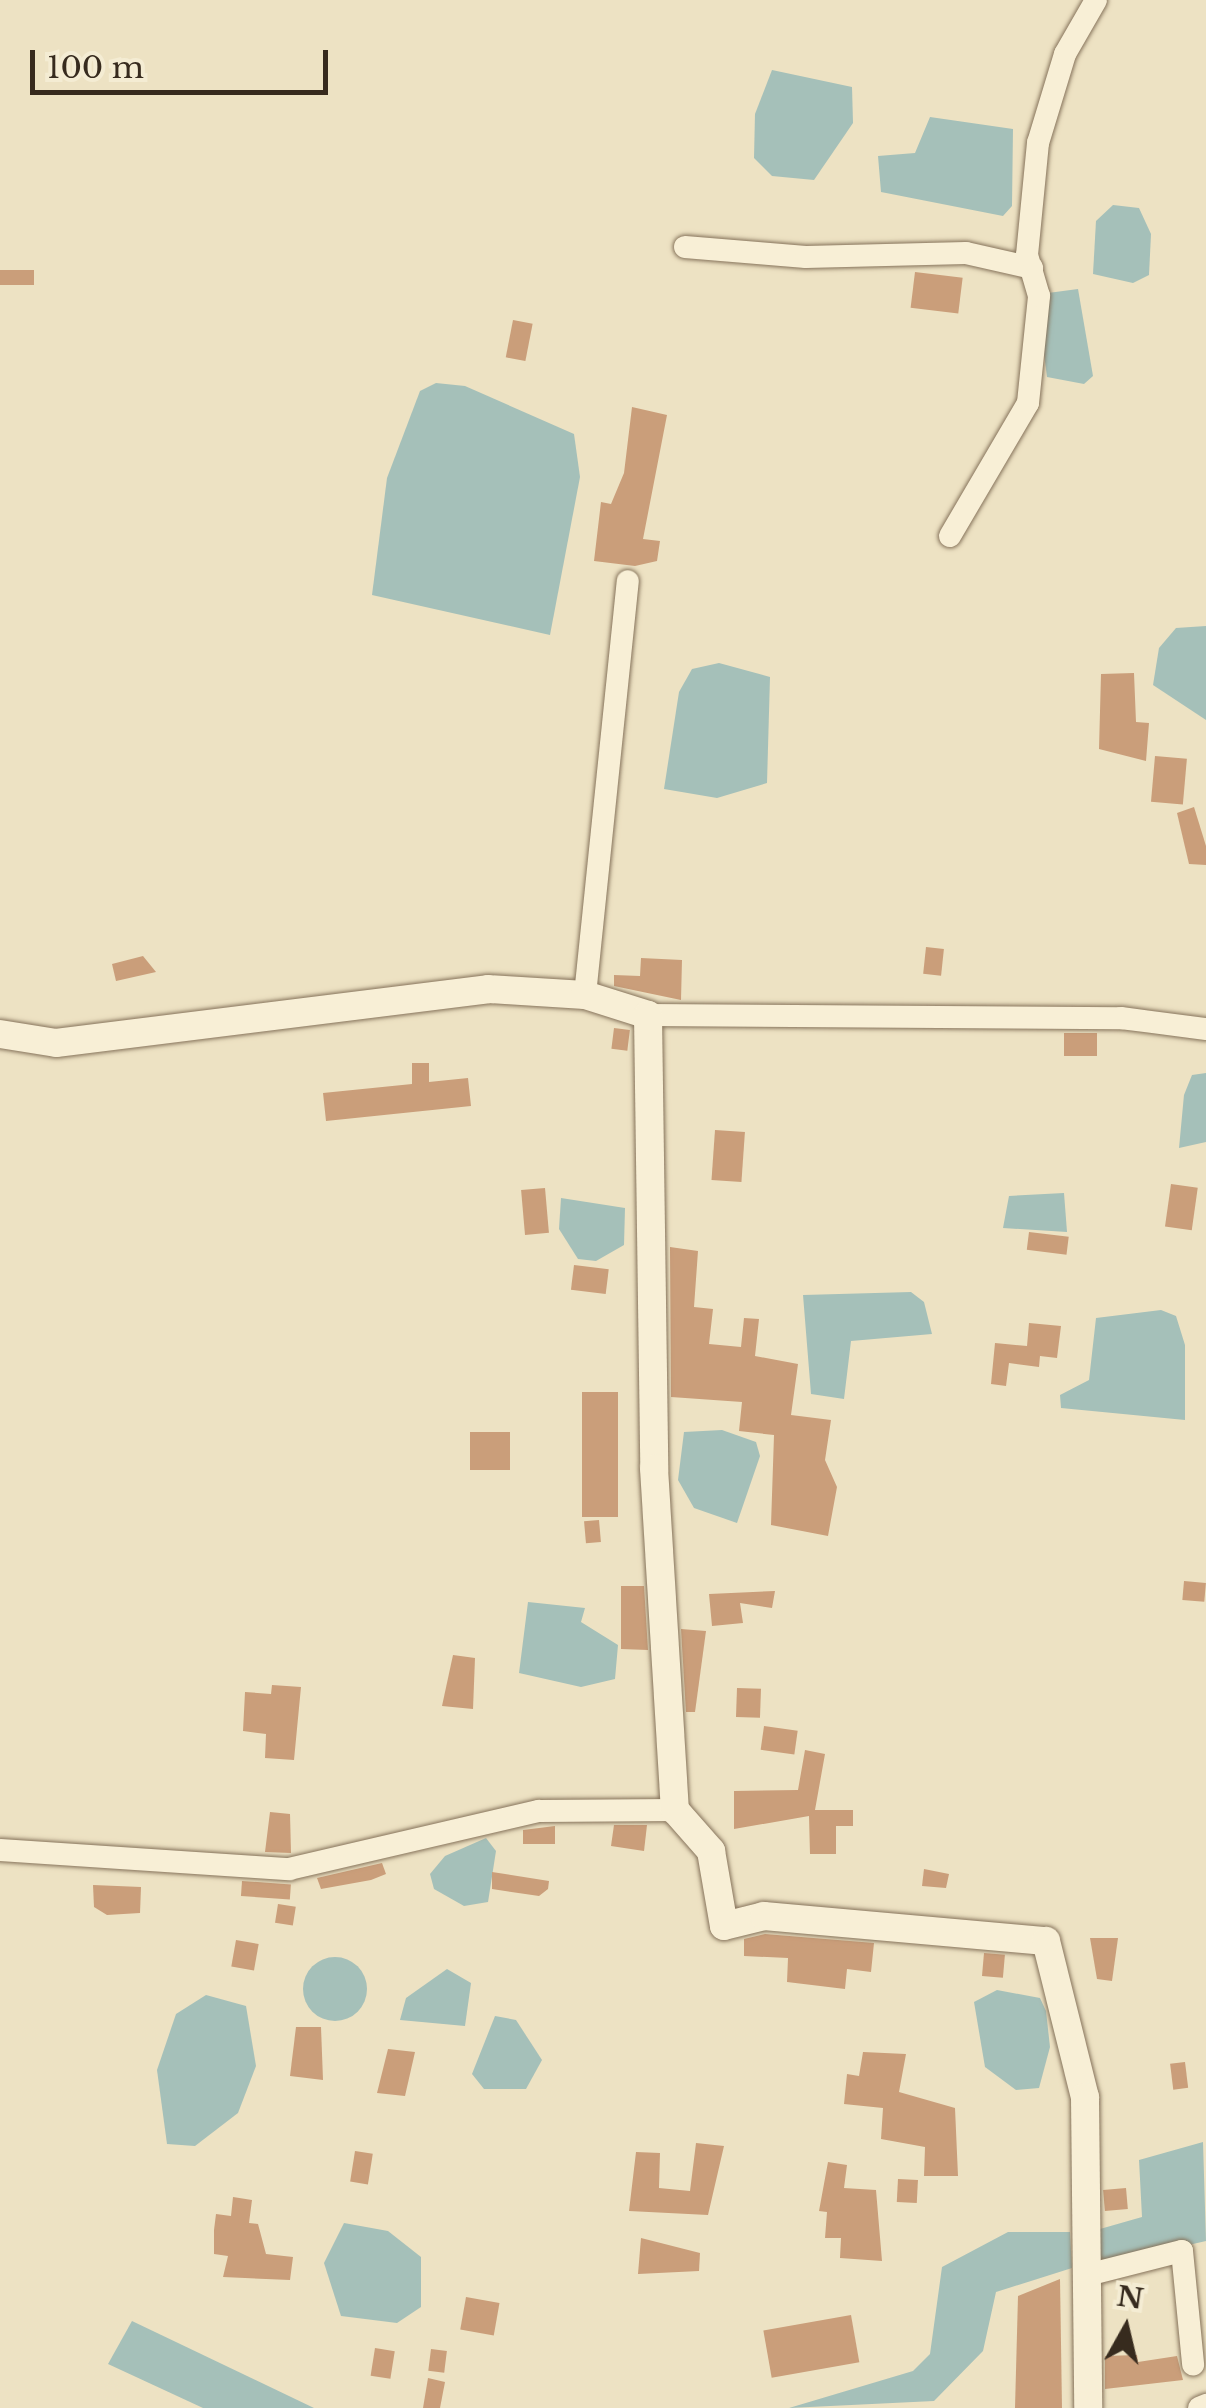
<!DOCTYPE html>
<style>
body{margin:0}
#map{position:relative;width:1206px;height:2408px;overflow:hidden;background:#ede2c3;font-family:"Libre Baskerville",serif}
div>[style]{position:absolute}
.water>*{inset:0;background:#a5c0b9}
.round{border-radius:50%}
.building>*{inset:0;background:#ca9e7a;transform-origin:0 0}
.roads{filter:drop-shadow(0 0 2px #86735b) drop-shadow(0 0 2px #86735b)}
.minor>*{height:22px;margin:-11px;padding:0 11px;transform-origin:11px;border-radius:11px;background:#f8efd6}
.tertiary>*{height:28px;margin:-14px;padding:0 14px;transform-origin:14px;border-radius:14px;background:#f8efd6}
span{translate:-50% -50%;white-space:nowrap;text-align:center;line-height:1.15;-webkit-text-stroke:8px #f4ecd3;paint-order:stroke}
.north{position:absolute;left:1076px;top:2278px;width:100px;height:100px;-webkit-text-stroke:8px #f4ecd3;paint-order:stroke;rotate:8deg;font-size:28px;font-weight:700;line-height:40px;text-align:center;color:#372b1e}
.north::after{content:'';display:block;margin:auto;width:35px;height:45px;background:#372b1e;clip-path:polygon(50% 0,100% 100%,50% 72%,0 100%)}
.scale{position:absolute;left:30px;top:50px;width:298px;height:45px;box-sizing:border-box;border:5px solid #372b1e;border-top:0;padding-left:12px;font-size:30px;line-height:35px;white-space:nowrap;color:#372b1e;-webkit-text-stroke:8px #f4ecd3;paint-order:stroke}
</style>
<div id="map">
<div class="water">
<i style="clip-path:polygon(772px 70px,852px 87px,853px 123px,814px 180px,772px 176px,754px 158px,755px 114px)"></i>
<i style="clip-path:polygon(930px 117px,1013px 129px,1012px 206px,1003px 216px,881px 192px,878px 156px,915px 153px)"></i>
<i style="clip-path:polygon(1113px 205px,1139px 208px,1151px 234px,1149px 275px,1133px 283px,1093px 274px,1096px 221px)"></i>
<i style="clip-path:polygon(1078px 289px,1093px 376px,1084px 384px,1047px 377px,1041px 330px,1048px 293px)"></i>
<i style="clip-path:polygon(436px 383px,465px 386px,574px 434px,580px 477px,550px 635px,372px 595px,387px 478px,420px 391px)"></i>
<i style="clip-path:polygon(1206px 626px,1206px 720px,1153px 685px,1159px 648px,1176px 628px)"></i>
<i style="clip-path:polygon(719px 663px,770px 677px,767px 783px,717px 798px,664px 789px,679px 692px,692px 669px)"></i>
<i style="clip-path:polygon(1206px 1073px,1206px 1142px,1179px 1148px,1184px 1095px,1192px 1075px)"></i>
<i style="clip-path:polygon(1009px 1196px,1064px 1193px,1067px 1232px,1003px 1228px)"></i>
<i style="clip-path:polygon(561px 1198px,625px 1208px,624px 1245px,596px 1261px,578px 1259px,559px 1229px)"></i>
<i style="clip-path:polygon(911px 1292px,924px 1302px,932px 1334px,851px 1341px,844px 1399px,811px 1394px,803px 1295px)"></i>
<i style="clip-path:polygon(1161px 1310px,1176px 1316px,1185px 1345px,1185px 1420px,1061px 1408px,1060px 1395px,1089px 1380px,1096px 1318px)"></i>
<i style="clip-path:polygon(722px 1430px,756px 1442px,760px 1456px,737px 1523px,694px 1508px,678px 1480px,684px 1432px)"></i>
<i style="clip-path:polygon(528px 1602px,585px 1608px,581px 1622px,618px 1645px,615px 1679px,581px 1687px,519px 1673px)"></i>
<i style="clip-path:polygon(486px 1838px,496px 1851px,488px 1902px,464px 1906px,434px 1889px,430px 1874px,445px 1856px)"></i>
<i class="round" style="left:303px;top:1957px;width:64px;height:64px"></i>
<i style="clip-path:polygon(447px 1969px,471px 1983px,465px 2026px,400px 2020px,406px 1998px)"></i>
<i style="clip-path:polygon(997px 1990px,1040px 1998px,1046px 2011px,1050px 2047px,1039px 2088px,1016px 2090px,985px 2067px,974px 2002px)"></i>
<i style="clip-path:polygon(206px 1995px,246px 2006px,256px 2066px,238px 2113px,195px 2146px,167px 2144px,157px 2070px,176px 2014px)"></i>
<i style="clip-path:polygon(495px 2016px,516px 2020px,542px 2060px,526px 2089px,484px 2089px,472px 2074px)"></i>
<i style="clip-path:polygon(1203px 2142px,1206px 2241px,1097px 2266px,1093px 2231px,1142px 2217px,1139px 2160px)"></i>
<i style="clip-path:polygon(344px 2223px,388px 2231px,421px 2257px,421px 2307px,397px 2323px,341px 2316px,324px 2263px)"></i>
<i style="clip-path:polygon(1008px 2232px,1070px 2232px,1072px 2268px,996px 2292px,983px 2351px,934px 2401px,789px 2408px,913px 2371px,930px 2354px,942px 2267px)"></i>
<i style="clip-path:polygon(132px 2321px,314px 2408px,203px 2408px,108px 2364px)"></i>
</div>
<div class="building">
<i style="left:0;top:270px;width:34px;height:15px"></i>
<i style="left:915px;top:272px;width:48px;height:36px;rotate:7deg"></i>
<i style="left:513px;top:320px;width:20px;height:38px;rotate:11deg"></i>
<i style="clip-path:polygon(632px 407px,667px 415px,643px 539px,660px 541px,657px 561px,635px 566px,594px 561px,601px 502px,611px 504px,624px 473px)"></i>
<i style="clip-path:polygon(1134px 673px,1136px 722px,1149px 723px,1146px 761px,1099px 749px,1101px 674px)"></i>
<i style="left:1155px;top:756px;width:32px;height:46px;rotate:5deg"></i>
<i style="clip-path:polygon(1194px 807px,1206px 846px,1206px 865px,1189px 864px,1177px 813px)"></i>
<i style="left:926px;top:947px;width:18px;height:27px;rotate:6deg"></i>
<i style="clip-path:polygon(143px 956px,156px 972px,116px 981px,112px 964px)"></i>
<i style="clip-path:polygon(641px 958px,682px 960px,681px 1000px,614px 986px,614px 975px,640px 976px)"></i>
<i style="left:614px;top:1028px;width:16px;height:21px;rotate:7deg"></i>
<i style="left:1064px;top:1033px;width:33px;height:23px"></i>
<i style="clip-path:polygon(412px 1063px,429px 1063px,429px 1082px,468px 1078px,471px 1106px,326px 1121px,323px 1093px,412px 1084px)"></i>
<i style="left:715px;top:1130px;width:30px;height:50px;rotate:4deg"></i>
<i style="left:1171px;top:1184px;width:27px;height:43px;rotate:8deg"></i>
<i style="left:545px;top:1188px;width:45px;height:24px;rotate:85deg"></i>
<i style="left:1029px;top:1232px;width:40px;height:18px;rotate:7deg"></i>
<i style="clip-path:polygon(670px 1247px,698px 1251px,694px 1307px,713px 1309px,709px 1344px,741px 1347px,744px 1318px,759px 1319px,755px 1356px,798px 1364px,791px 1415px,831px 1420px,825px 1460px,837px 1487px,828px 1536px,771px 1525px,774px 1435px,739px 1431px,742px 1402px,671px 1397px)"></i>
<i style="left:574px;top:1265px;width:35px;height:25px;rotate:7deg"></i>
<i style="clip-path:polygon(1029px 1323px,1061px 1326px,1057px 1358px,1040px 1356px,1039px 1367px,1009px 1363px,1006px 1386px,991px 1384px,995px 1343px,1027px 1346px)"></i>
<i style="left:582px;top:1392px;width:36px;height:125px"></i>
<i style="left:470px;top:1432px;width:40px;height:38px"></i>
<i style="left:599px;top:1520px;width:22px;height:15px;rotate:85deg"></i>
<i style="left:1184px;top:1581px;width:22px;height:19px;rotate:5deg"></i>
<i style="clip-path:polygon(621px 1586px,644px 1586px,648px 1650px,621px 1649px)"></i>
<i style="clip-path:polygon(775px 1591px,772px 1608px,740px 1603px,743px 1623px,712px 1626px,709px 1594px)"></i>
<i style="clip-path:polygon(681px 1629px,706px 1631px,695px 1712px,686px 1712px)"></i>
<i style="clip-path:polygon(453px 1655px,475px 1658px,473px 1709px,442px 1706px)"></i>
<i style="clip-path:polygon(272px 1685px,301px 1687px,294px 1760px,265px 1758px,266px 1734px,243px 1731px,245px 1692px,271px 1694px)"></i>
<i style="left:737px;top:1688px;width:24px;height:29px;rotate:2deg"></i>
<i style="left:764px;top:1726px;width:34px;height:24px;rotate:8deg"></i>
<i style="clip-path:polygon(805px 1750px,825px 1754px,815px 1810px,853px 1810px,853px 1826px,836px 1826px,836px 1854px,810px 1854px,809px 1816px,734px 1829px,734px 1791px,798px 1790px)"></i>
<i style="clip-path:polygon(270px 1812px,290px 1814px,291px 1853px,265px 1852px)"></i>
<i style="clip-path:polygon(614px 1825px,647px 1825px,644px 1851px,611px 1846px)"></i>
<i style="clip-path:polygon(555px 1826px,555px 1844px,523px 1844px,523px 1830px)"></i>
<i style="clip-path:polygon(382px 1863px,386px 1874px,371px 1880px,321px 1889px,317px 1878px)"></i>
<i style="clip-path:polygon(924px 1869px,949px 1874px,946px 1888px,922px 1886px)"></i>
<i style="clip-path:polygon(492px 1872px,549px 1881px,548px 1889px,539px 1896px,492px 1889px)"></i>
<i style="left:242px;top:1881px;width:49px;height:15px;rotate:4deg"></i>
<i style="clip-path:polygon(93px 1885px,141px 1887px,140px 1913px,107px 1915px,94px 1907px)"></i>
<i style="left:278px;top:1904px;width:18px;height:19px;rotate:9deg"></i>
<i style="clip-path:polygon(765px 1934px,874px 1943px,871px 1972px,847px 1969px,845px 1989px,787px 1982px,788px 1958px,744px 1956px,744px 1939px)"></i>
<i style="clip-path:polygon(1090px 1938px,1118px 1938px,1112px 1981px,1097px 1979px)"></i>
<i style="left:236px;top:1940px;width:23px;height:27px;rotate:10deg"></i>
<i style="left:984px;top:1953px;width:21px;height:23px;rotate:5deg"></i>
<i style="clip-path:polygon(296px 2027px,321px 2027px,323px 2080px,290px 2076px)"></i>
<i style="clip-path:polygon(388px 2049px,415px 2052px,405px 2096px,377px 2093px)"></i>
<i style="clip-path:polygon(863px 2052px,906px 2054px,899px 2092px,955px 2108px,958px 2176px,924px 2176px,925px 2147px,881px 2139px,883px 2108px,844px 2104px,847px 2074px,859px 2076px)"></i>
<i style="left:1185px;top:2062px;width:26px;height:15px;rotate:83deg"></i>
<i style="clip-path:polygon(696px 2143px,724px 2146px,708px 2215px,629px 2211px,636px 2152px,660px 2153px,659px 2188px,690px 2191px)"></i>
<i style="left:355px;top:2151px;width:18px;height:31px;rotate:9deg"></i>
<i style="clip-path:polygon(828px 2162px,847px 2165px,844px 2188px,876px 2190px,882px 2261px,840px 2258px,841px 2238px,825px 2238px,827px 2212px,819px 2211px)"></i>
<i style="left:898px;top:2179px;width:20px;height:23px;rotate:3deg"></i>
<i style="left:1126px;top:2188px;width:21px;height:23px;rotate:85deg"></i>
<i style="clip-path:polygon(233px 2197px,252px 2200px,249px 2223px,258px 2224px,266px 2254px,293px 2257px,290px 2280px,223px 2277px,228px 2256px,214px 2254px,214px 2230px,216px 2214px,231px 2216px)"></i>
<i style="clip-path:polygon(641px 2238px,700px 2253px,699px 2271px,638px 2274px)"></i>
<i style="clip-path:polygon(1060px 2279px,1062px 2408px,1015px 2408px,1018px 2296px)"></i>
<i style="left:466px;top:2297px;width:34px;height:33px;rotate:10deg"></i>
<i style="left:851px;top:2315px;width:48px;height:89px;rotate:80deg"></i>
<i style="left:375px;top:2348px;width:20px;height:28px;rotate:9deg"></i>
<i style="left:431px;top:2349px;width:16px;height:22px;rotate:7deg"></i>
<i style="clip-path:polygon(1137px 2355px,1138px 2362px,1177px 2356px,1183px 2380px,1105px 2389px,1105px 2356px)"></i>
<i style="clip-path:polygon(428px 2378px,445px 2382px,440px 2408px,423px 2408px)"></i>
</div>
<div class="roads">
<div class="minor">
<i style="left:685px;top:247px;width:121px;rotate:4.7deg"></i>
<i style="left:806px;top:257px;width:160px;rotate:-1.4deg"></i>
<i style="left:966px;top:253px;width:68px;rotate:12.8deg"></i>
<i style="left:950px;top:536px;width:154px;rotate:-59.6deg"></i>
<i style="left:1028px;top:403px;width:108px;rotate:-84.1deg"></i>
<i style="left:1039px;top:296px;width:43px;rotate:-106.3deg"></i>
<i style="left:1027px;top:255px;width:113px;rotate:-84.4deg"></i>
<i style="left:1038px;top:143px;width:93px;rotate:-73.1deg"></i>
<i style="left:1065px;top:54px;width:62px;rotate:-60.1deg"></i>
<i style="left:585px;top:995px;width:416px;rotate:-84.1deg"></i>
<i style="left:648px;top:1015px;width:473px;rotate:0.4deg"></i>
<i style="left:1121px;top:1018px;width:86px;rotate:7.4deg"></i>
<i style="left:0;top:1850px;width:290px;rotate:3.8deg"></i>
<i style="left:289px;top:1869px;width:257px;rotate:-13.1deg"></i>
<i style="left:539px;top:1811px;width:136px;rotate:-0.4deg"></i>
<i style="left:1087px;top:2275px;width:98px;rotate:-14.2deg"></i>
<i style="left:1182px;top:2251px;width:114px;rotate:84.4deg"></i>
<i style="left:1199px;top:2408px;width:8px;rotate:-23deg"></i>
</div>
<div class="tertiary">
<i style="left:0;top:1034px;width:57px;rotate:9.1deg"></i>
<i style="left:56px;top:1043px;width:435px;rotate:-7.1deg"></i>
<i style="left:488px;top:989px;width:97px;rotate:3.5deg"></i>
<i style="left:585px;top:995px;width:66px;rotate:17.6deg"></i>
<i style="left:648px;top:1015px;width:453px;rotate:89.2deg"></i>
<i style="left:654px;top:1468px;width:343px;rotate:86.5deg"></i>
<i style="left:675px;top:1810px;width:55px;rotate:48.7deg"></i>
<i style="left:711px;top:1851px;width:76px;rotate:80.2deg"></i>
<i style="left:724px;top:1926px;width:41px;rotate:-14deg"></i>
<i style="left:764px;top:1916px;width:283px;rotate:5.1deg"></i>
<i style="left:1046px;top:1941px;width:161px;rotate:76deg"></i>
<i style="left:1085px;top:2097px;width:311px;rotate:89.4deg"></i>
</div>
</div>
<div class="north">N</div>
<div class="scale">100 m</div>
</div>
